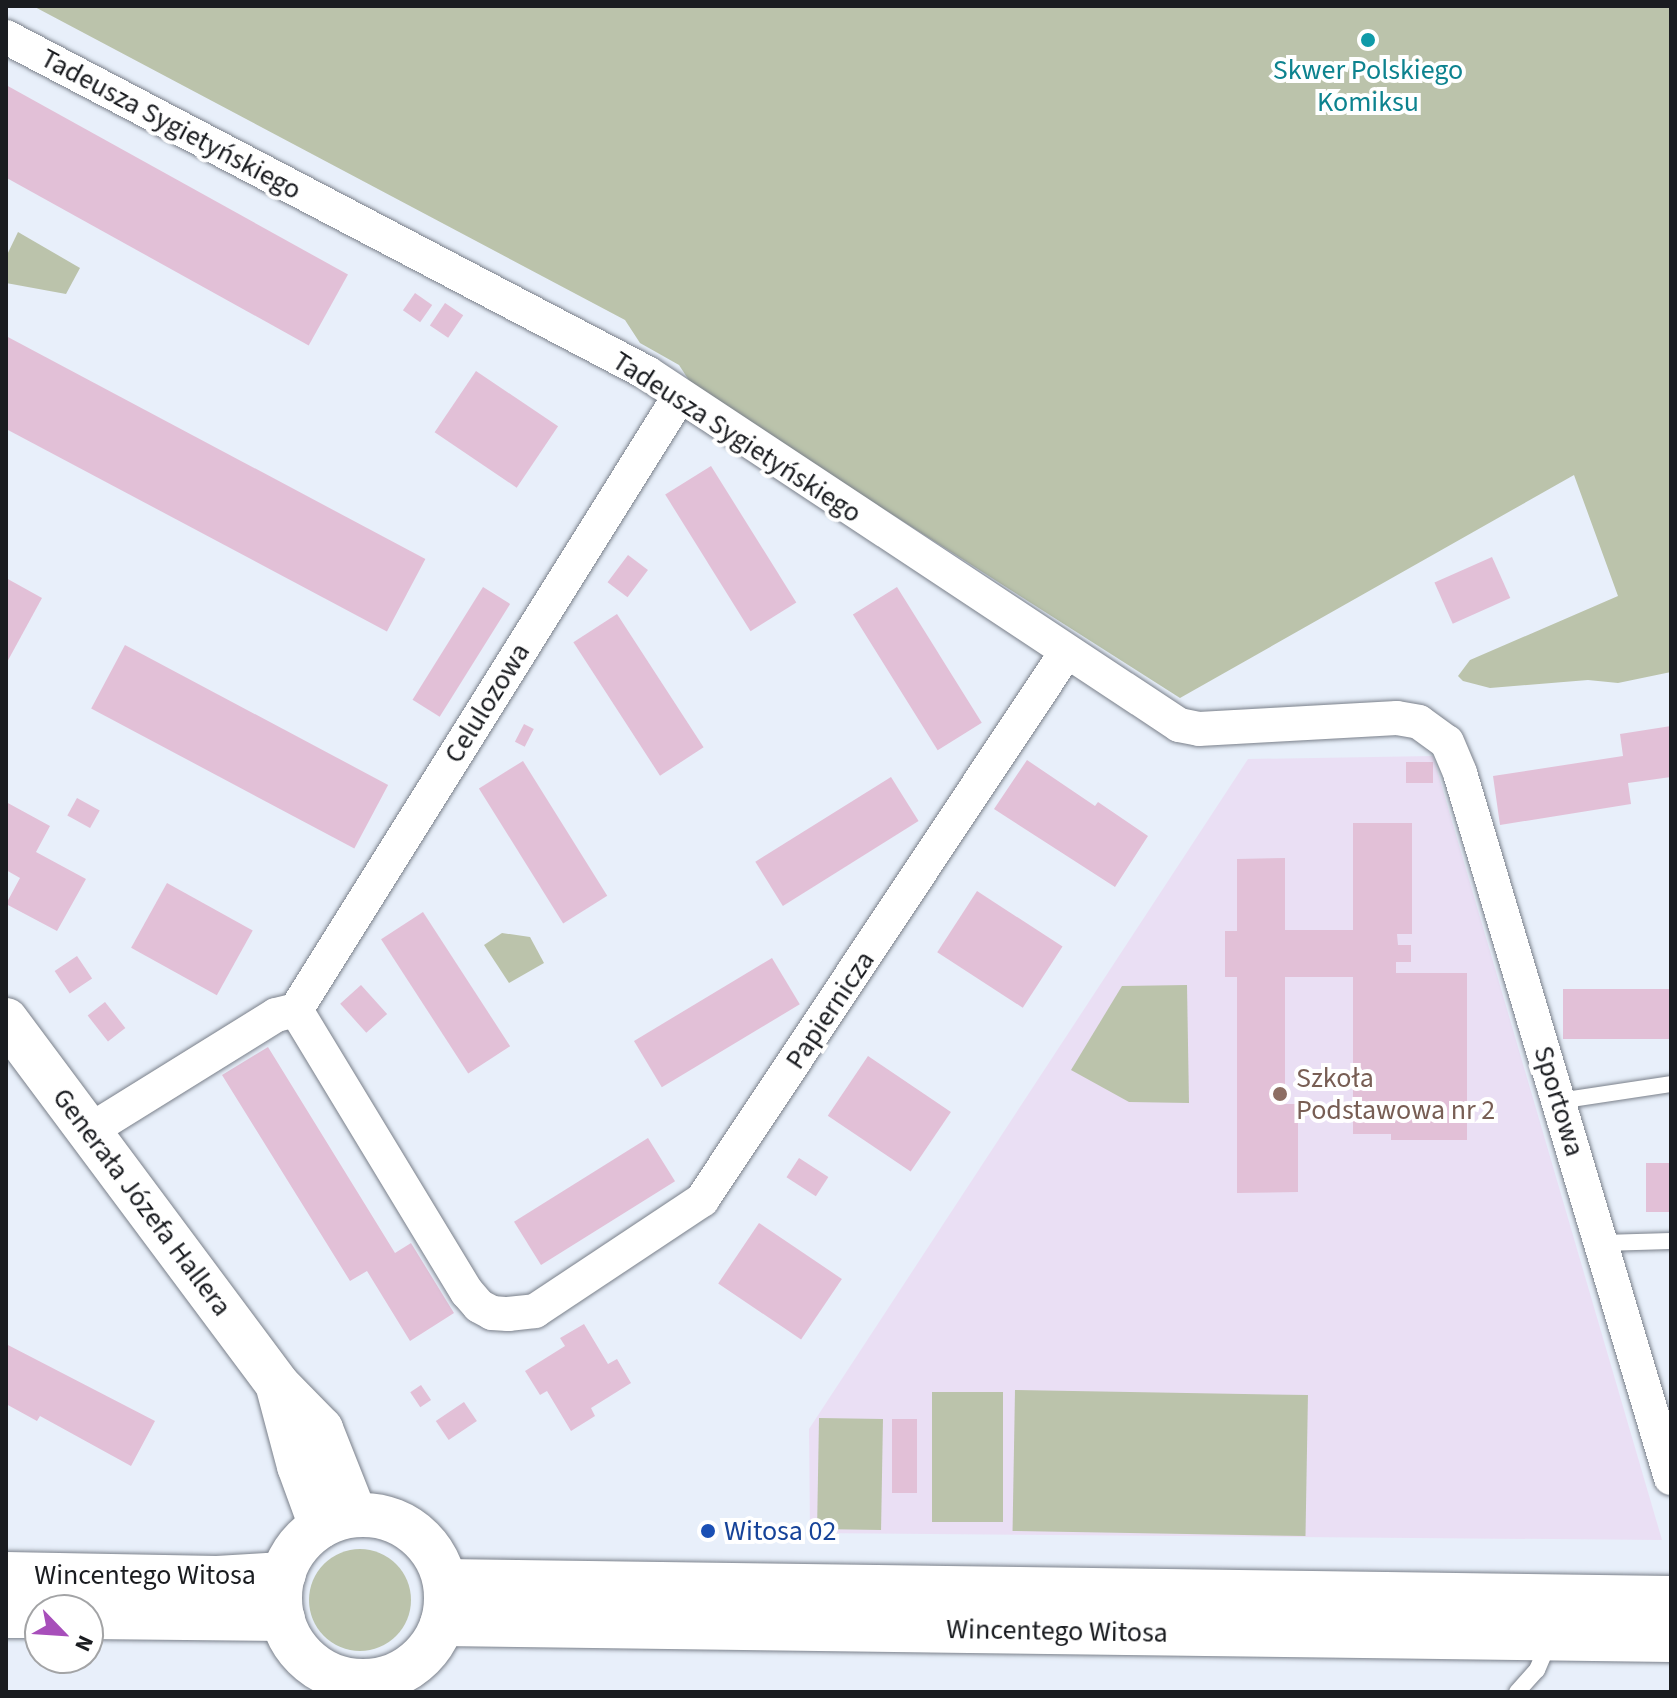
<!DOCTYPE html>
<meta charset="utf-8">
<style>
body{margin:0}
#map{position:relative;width:1677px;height:1698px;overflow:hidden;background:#e8effa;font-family:"Source Sans 3",sans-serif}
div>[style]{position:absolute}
.education>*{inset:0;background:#eadff4}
.green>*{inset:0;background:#bbc3ab;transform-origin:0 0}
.round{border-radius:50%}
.building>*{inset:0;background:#e2c0d7;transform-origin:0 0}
.roads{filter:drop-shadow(0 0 2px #7a808a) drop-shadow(0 0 2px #7a808a)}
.lane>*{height:16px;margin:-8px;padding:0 8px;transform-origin:8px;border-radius:8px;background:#fff}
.street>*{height:34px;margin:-17px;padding:0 17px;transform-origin:17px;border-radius:17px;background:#fff}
.secondary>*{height:44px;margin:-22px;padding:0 22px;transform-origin:22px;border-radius:22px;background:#fff}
.secondary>.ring{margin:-22px;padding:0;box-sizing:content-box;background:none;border:44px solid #fff;border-radius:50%}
.dots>*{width:22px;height:22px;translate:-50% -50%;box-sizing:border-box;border:4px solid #fff;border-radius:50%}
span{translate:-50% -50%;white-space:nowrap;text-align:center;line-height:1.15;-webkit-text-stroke:8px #fff;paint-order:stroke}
.culture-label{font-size:28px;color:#0d838f}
.street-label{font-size:28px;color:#1a1c20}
.education-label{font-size:28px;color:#785e54}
.left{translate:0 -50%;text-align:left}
.transit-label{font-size:28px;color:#164399}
.frame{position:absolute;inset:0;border:8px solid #1a1c20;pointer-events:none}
.north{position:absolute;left:24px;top:1594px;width:80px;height:80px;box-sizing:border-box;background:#fff;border:2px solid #a3a4a6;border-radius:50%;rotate:115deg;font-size:22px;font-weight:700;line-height:32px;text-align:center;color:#1a1c20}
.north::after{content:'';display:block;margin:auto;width:28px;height:36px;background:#a74eba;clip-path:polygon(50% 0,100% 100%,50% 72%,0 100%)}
</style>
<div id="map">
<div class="education">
<i style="clip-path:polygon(1433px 756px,1662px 1540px,810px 1533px,809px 1429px,1248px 759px)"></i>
</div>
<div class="green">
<i style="clip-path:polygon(33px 6px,1671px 6px,1671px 672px,1618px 683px,1588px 680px,1490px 688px,1463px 681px,1458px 676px,1470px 660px,1618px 596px,1574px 475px,1180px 698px,694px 388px,679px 365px,640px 343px,625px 320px)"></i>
<i style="clip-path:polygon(18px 232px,80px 268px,66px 294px,6px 283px,6px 257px)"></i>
<i style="clip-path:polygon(502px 933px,530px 937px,544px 963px,509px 983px,484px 945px)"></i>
<i style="clip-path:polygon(1187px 985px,1189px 1103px,1129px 1102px,1071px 1070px,1122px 986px)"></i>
<i style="left:1015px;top:1390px;width:293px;height:141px;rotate:1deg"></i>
<i style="left:932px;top:1392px;width:71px;height:130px"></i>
<i style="left:819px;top:1418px;width:64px;height:111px;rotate:1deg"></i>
<i class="round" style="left:309px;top:1549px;width:102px;height:102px"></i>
</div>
<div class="building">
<i style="left:6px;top:85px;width:391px;height:81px;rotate:29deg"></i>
<i style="left:415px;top:293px;width:21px;height:21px;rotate:35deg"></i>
<i style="left:445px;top:303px;width:22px;height:27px;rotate:34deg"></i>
<i style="left:6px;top:336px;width:475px;height:82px;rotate:28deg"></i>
<i style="left:476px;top:371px;width:99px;height:74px;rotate:34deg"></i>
<i style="left:711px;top:466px;width:161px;height:54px;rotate:58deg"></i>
<i style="left:628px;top:555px;width:25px;height:34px;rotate:37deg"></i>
<i style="left:1492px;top:557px;width:45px;height:63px;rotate:66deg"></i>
<i style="clip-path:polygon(6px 578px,42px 598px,6px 664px)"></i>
<i style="left:483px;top:587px;width:32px;height:133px;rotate:32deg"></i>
<i style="left:897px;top:587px;width:160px;height:52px;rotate:58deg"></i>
<i style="left:617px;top:614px;width:159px;height:52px;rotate:57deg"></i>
<i style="left:125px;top:645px;width:298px;height:72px;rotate:28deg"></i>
<i style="left:524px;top:724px;width:11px;height:20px;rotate:27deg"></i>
<i style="clip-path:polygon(1671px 726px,1671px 777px,1628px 783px,1631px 804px,1500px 825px,1493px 776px,1623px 756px,1620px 734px)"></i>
<i style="clip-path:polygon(1027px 760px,1095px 806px,1098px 802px,1148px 836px,1115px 887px,994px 809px)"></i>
<i style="left:523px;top:761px;width:159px;height:52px;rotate:58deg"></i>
<i style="left:1406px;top:762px;width:27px;height:21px"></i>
<i style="left:891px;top:777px;width:52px;height:160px;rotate:58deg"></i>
<i style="left:77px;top:798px;width:26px;height:20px;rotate:29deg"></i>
<i style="clip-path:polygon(6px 802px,50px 826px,36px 852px,86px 879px,57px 931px,6px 904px,20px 878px,6px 870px)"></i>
<i style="clip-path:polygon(1353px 823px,1412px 823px,1412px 934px,1397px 934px,1398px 945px,1411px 945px,1411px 962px,1396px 962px,1396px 973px,1467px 973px,1467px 1140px,1391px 1140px,1391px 1134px,1353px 1134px,1353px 977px,1285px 977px,1285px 1104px,1298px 1104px,1298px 1192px,1237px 1193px,1237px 977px,1225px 977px,1225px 931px,1237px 931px,1237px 859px,1285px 858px,1285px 930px,1353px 930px)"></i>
<i style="left:167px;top:883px;width:98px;height:74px;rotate:29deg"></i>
<i style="left:977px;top:891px;width:102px;height:73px;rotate:33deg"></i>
<i style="left:423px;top:912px;width:160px;height:50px;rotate:57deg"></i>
<i style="left:77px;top:956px;width:27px;height:27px;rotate:56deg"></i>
<i style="left:772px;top:958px;width:54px;height:161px;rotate:59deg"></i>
<i style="left:361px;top:985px;width:39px;height:28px;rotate:48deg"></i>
<i style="left:1671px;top:989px;width:50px;height:108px;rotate:90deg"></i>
<i style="left:105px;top:1002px;width:33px;height:22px;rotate:52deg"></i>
<i style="clip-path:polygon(268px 1047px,395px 1253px,411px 1243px,454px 1313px,410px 1341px,367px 1271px,350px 1281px,222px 1075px)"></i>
<i style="left:868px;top:1056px;width:100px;height:72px;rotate:34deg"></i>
<i style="left:648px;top:1138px;width:51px;height:158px;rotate:58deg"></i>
<i style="left:799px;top:1158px;width:35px;height:23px;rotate:33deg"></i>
<i style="left:1671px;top:1163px;width:49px;height:25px;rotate:90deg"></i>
<i style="left:759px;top:1223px;width:100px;height:73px;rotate:34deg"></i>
<i style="clip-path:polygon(584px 1324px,608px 1364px,617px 1359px,631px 1383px,591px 1408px,595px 1416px,571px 1431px,547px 1391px,540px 1395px,525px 1371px,565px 1346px,560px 1338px)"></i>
<i style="clip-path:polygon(6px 1344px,155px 1421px,131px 1466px,40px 1416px,37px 1421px,6px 1404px)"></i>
<i style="left:421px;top:1385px;width:18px;height:13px;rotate:56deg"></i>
<i style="left:464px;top:1402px;width:23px;height:34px;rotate:56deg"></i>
<i style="left:892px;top:1419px;width:25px;height:74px"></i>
</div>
<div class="roads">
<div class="lane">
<i style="left:1559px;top:1101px;width:113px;rotate:-8.6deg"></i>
<i style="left:1602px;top:1243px;width:69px;rotate:-1.7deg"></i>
<i style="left:335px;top:1692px;width:15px;rotate:-70deg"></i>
<i style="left:1517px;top:1692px;width:30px;rotate:-48deg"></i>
<i style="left:1537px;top:1670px;width:33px;rotate:-67deg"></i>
</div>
<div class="street">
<i style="left:6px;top:37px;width:724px;rotate:27.66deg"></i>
<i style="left:647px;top:373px;width:638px;rotate:33.49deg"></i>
<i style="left:1179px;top:725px;width:20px;rotate:11deg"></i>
<i style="left:1199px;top:729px;width:198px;rotate:-3.2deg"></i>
<i style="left:1397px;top:718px;width:22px;rotate:10deg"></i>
<i style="left:1419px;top:722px;width:34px;rotate:36deg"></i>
<i style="left:1447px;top:742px;width:34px;rotate:67deg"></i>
<i style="left:1460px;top:773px;width:736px;rotate:73.34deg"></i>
<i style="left:679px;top:397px;width:723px;rotate:122deg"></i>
<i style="left:296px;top:1010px;width:330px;rotate:58.8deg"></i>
<i style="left:467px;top:1292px;width:18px;rotate:49deg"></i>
<i style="left:479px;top:1306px;width:15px;rotate:28deg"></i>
<i style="left:492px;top:1313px;width:16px;rotate:4deg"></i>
<i style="left:508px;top:1314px;width:27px;rotate:-6deg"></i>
<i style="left:535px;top:1311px;width:201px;rotate:-33.6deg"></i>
<i style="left:702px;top:1200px;width:659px;rotate:-56.38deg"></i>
<i style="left:89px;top:1131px;width:220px;rotate:-31.8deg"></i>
<i style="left:276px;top:1015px;width:21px;rotate:-14deg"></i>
</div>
<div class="secondary">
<i style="left:6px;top:1020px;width:455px;rotate:53.3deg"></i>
<i style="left:278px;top:1385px;width:62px;rotate:45.7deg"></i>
<i style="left:321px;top:1429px;width:92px;rotate:68.4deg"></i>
<i style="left:278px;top:1387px;width:82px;rotate:75.1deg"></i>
<i style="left:299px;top:1466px;width:64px;rotate:69.9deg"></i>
<i class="ring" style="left:280px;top:1515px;width:122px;height:122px"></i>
<i style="left:6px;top:1574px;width:211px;rotate:1.1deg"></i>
<i style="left:217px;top:1578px;width:67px;rotate:-3.4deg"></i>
<i style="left:445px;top:1581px;width:1226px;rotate:0.79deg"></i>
<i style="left:6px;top:1616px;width:34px"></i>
<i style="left:88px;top:1617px;width:195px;rotate:0.6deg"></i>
<i style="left:442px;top:1624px;width:1229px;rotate:0.75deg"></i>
</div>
</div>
<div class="dots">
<i style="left:1368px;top:40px;background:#0f9aa8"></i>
<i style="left:1280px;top:1094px;background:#8d6e63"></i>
<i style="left:708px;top:1531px;background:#1a4fb4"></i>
</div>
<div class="culture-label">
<span style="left:1368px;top:86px">Skwer Polskiego<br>Komiksu</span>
</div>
<div class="street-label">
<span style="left:171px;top:124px;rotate:28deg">Tadeusza Sygietyńskiego</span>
<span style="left:737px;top:437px;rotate:33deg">Tadeusza Sygietyńskiego</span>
<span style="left:487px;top:703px;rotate:-58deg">Celulozowa</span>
<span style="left:830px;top:1010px;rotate:-56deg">Papiernicza</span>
<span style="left:1559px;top:1101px;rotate:73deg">Sportowa</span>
<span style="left:142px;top:1202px;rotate:53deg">Generała Józefa Hallera</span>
<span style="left:145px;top:1575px">Wincentego Witosa</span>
<span style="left:1057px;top:1631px;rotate:1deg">Wincentego Witosa</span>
</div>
<div class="education-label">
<span class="left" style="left:1296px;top:1094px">Szkoła<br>Podstawowa nr 2</span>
</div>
<div class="transit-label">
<span class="left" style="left:724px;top:1531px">Witosa 02</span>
</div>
<div class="frame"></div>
<div class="north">N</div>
</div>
